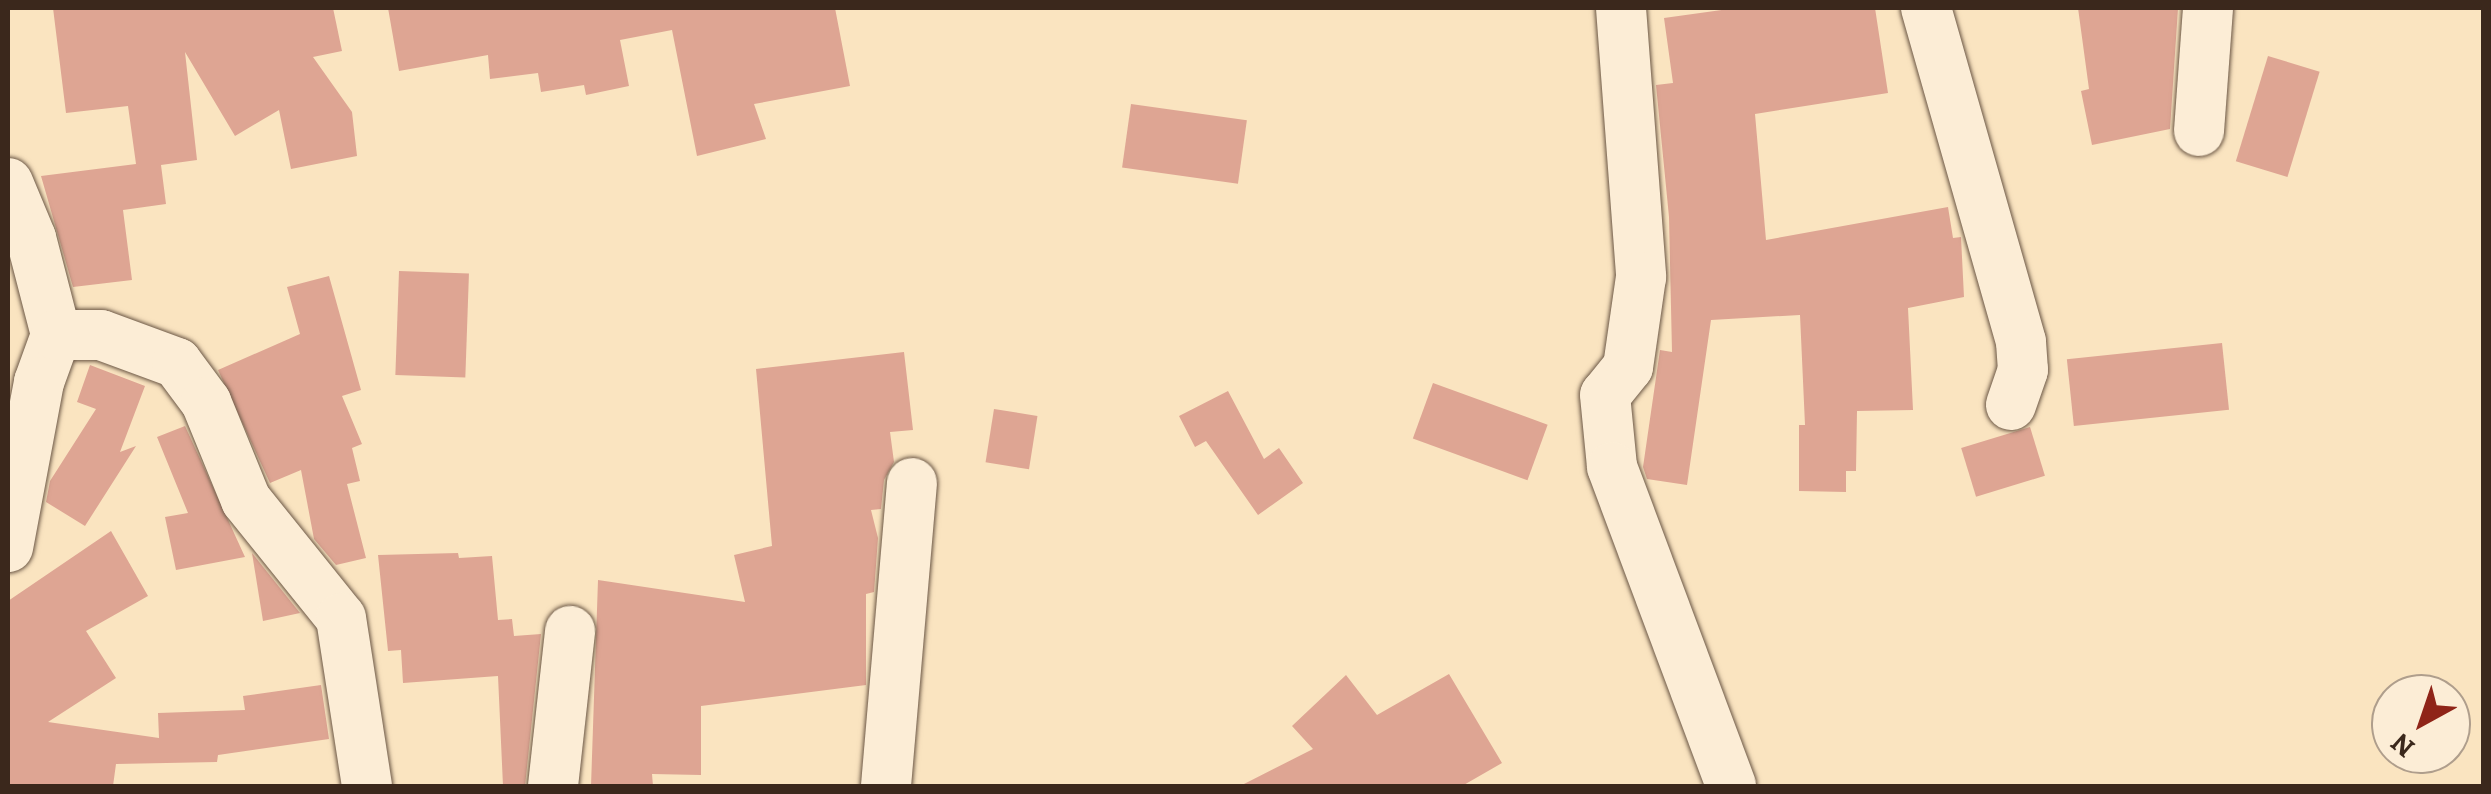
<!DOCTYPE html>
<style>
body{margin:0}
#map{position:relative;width:2491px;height:794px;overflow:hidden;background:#fae4c0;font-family:Alegreya,serif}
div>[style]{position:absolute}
.building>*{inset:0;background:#dea593;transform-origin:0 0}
.roads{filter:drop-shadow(0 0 2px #6b5745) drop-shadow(0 0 2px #6b5745)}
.minor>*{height:50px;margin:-25px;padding:0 25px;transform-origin:25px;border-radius:25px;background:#fcedd6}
span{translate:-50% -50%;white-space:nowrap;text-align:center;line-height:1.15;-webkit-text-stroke:9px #fcedd6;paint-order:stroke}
.frame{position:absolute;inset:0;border:10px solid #3b281c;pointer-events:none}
.north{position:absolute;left:2371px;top:674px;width:100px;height:100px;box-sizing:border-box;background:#fcedd6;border:2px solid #af9e8c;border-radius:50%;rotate:220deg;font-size:28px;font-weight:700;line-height:40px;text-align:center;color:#3b281c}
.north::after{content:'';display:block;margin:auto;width:35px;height:45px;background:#8f2418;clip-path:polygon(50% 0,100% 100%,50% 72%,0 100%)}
</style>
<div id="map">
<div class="building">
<i style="clip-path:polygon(53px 8px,333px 8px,342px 51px,313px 57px,352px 112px,357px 156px,291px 169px,279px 110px,235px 136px,185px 52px,197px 160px,161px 165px,166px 204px,123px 210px,132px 280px,73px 287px,41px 176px,136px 164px,128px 106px,66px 113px)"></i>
<i style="clip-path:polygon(388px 8px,835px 8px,850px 86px,754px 104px,766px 139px,697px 156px,672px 30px,620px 40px,629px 86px,586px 95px,584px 85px,541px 92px,538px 73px,490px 79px,488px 55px,399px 71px)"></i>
<i style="clip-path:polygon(1736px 8px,1875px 8px,1888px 93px,1755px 114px,1766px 240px,1948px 207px,1953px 238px,1961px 237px,1964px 297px,1908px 308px,1913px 410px,1857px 411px,1856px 471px,1846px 471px,1846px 492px,1799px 491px,1799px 425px,1805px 425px,1800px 315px,1711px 320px,1687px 485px,1647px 479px,1643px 467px,1660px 350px,1672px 352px,1669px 217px,1656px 85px,1673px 83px,1664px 18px)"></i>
<i style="clip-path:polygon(2078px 8px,2178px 8px,2170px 129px,2092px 145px,2081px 91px,2089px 89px)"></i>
<i style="left:2268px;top:56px;width:54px;height:110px;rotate:17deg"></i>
<i style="left:1131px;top:104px;width:117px;height:64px;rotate:8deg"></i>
<i style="left:399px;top:271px;width:70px;height:104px;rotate:2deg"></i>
<i style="clip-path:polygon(329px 276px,361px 390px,342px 396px,362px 444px,352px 448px,360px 481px,347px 484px,366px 558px,336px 565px,314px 539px,301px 470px,270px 483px,218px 370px,300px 334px,287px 287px)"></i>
<i style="left:2222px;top:343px;width:67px;height:156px;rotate:84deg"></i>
<i style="clip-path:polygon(904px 352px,913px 430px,890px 432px,894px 462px,884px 480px,881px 509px,871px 510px,878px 538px,874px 592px,866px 594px,866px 685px,701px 706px,701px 775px,652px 774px,653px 786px,591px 786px,598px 580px,745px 602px,734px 555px,772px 546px,756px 369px)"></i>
<i style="clip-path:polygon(90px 365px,145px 386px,120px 452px,136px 446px,85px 526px,46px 502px,50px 481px,96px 409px,77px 402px)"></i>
<i style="left:1433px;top:383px;width:122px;height:59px;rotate:20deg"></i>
<i style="clip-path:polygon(1228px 391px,1264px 459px,1279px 448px,1303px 483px,1258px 515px,1206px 441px,1195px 447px,1179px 416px)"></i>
<i style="left:994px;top:409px;width:44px;height:54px;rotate:9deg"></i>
<i style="clip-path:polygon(185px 426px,245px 557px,176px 570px,165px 517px,188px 513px,157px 437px)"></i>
<i style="left:2030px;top:427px;width:51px;height:72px;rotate:73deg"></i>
<i style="clip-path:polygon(111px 531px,148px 596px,86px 631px,116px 678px,48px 722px,159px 738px,158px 713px,245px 710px,243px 696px,321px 685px,329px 739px,218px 755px,217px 762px,116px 764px,113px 786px,8px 786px,8px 601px)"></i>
<i style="clip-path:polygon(252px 553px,300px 613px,263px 621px)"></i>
<i style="clip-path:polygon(458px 553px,459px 558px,492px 556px,498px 620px,512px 619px,514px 636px,541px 634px,525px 786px,503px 786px,498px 676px,403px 683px,401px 650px,388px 651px,378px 555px)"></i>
<i style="clip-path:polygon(1449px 674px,1502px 763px,1462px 786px,1240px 786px,1313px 749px,1292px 726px,1346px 675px,1377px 715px)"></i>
</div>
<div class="roads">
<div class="minor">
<i style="left:1621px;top:8px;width:270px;rotate:85.7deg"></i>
<i style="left:1641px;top:277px;width:91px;rotate:98.2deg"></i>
<i style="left:1628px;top:367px;width:36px;rotate:129deg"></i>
<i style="left:1605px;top:395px;width:72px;rotate:84.4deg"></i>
<i style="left:1612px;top:467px;width:340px;rotate:69.5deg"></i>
<i style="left:1926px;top:8px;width:347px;rotate:74.1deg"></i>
<i style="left:2021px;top:342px;width:28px;rotate:86deg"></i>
<i style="left:2023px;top:370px;width:37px;rotate:109deg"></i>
<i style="left:2199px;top:131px;width:123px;rotate:-85.8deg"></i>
<i style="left:8px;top:183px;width:60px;rotate:67.3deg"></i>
<i style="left:31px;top:238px;width:100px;rotate:75.5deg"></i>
<i style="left:56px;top:335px;width:50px;rotate:109.9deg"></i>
<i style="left:39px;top:382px;width:168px;rotate:100.6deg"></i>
<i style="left:56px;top:335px;width:45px"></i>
<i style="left:101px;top:335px;width:81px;rotate:20.2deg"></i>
<i style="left:177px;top:363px;width:49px;rotate:53.4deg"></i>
<i style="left:206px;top:402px;width:106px;rotate:67.8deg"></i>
<i style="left:246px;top:500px;width:151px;rotate:51.2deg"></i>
<i style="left:341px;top:618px;width:170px;rotate:81.2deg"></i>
<i style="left:553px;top:786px;width:156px;rotate:-83.7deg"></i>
<i style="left:886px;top:786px;width:304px;rotate:-85.1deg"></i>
</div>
</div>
<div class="frame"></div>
<div class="north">N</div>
</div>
